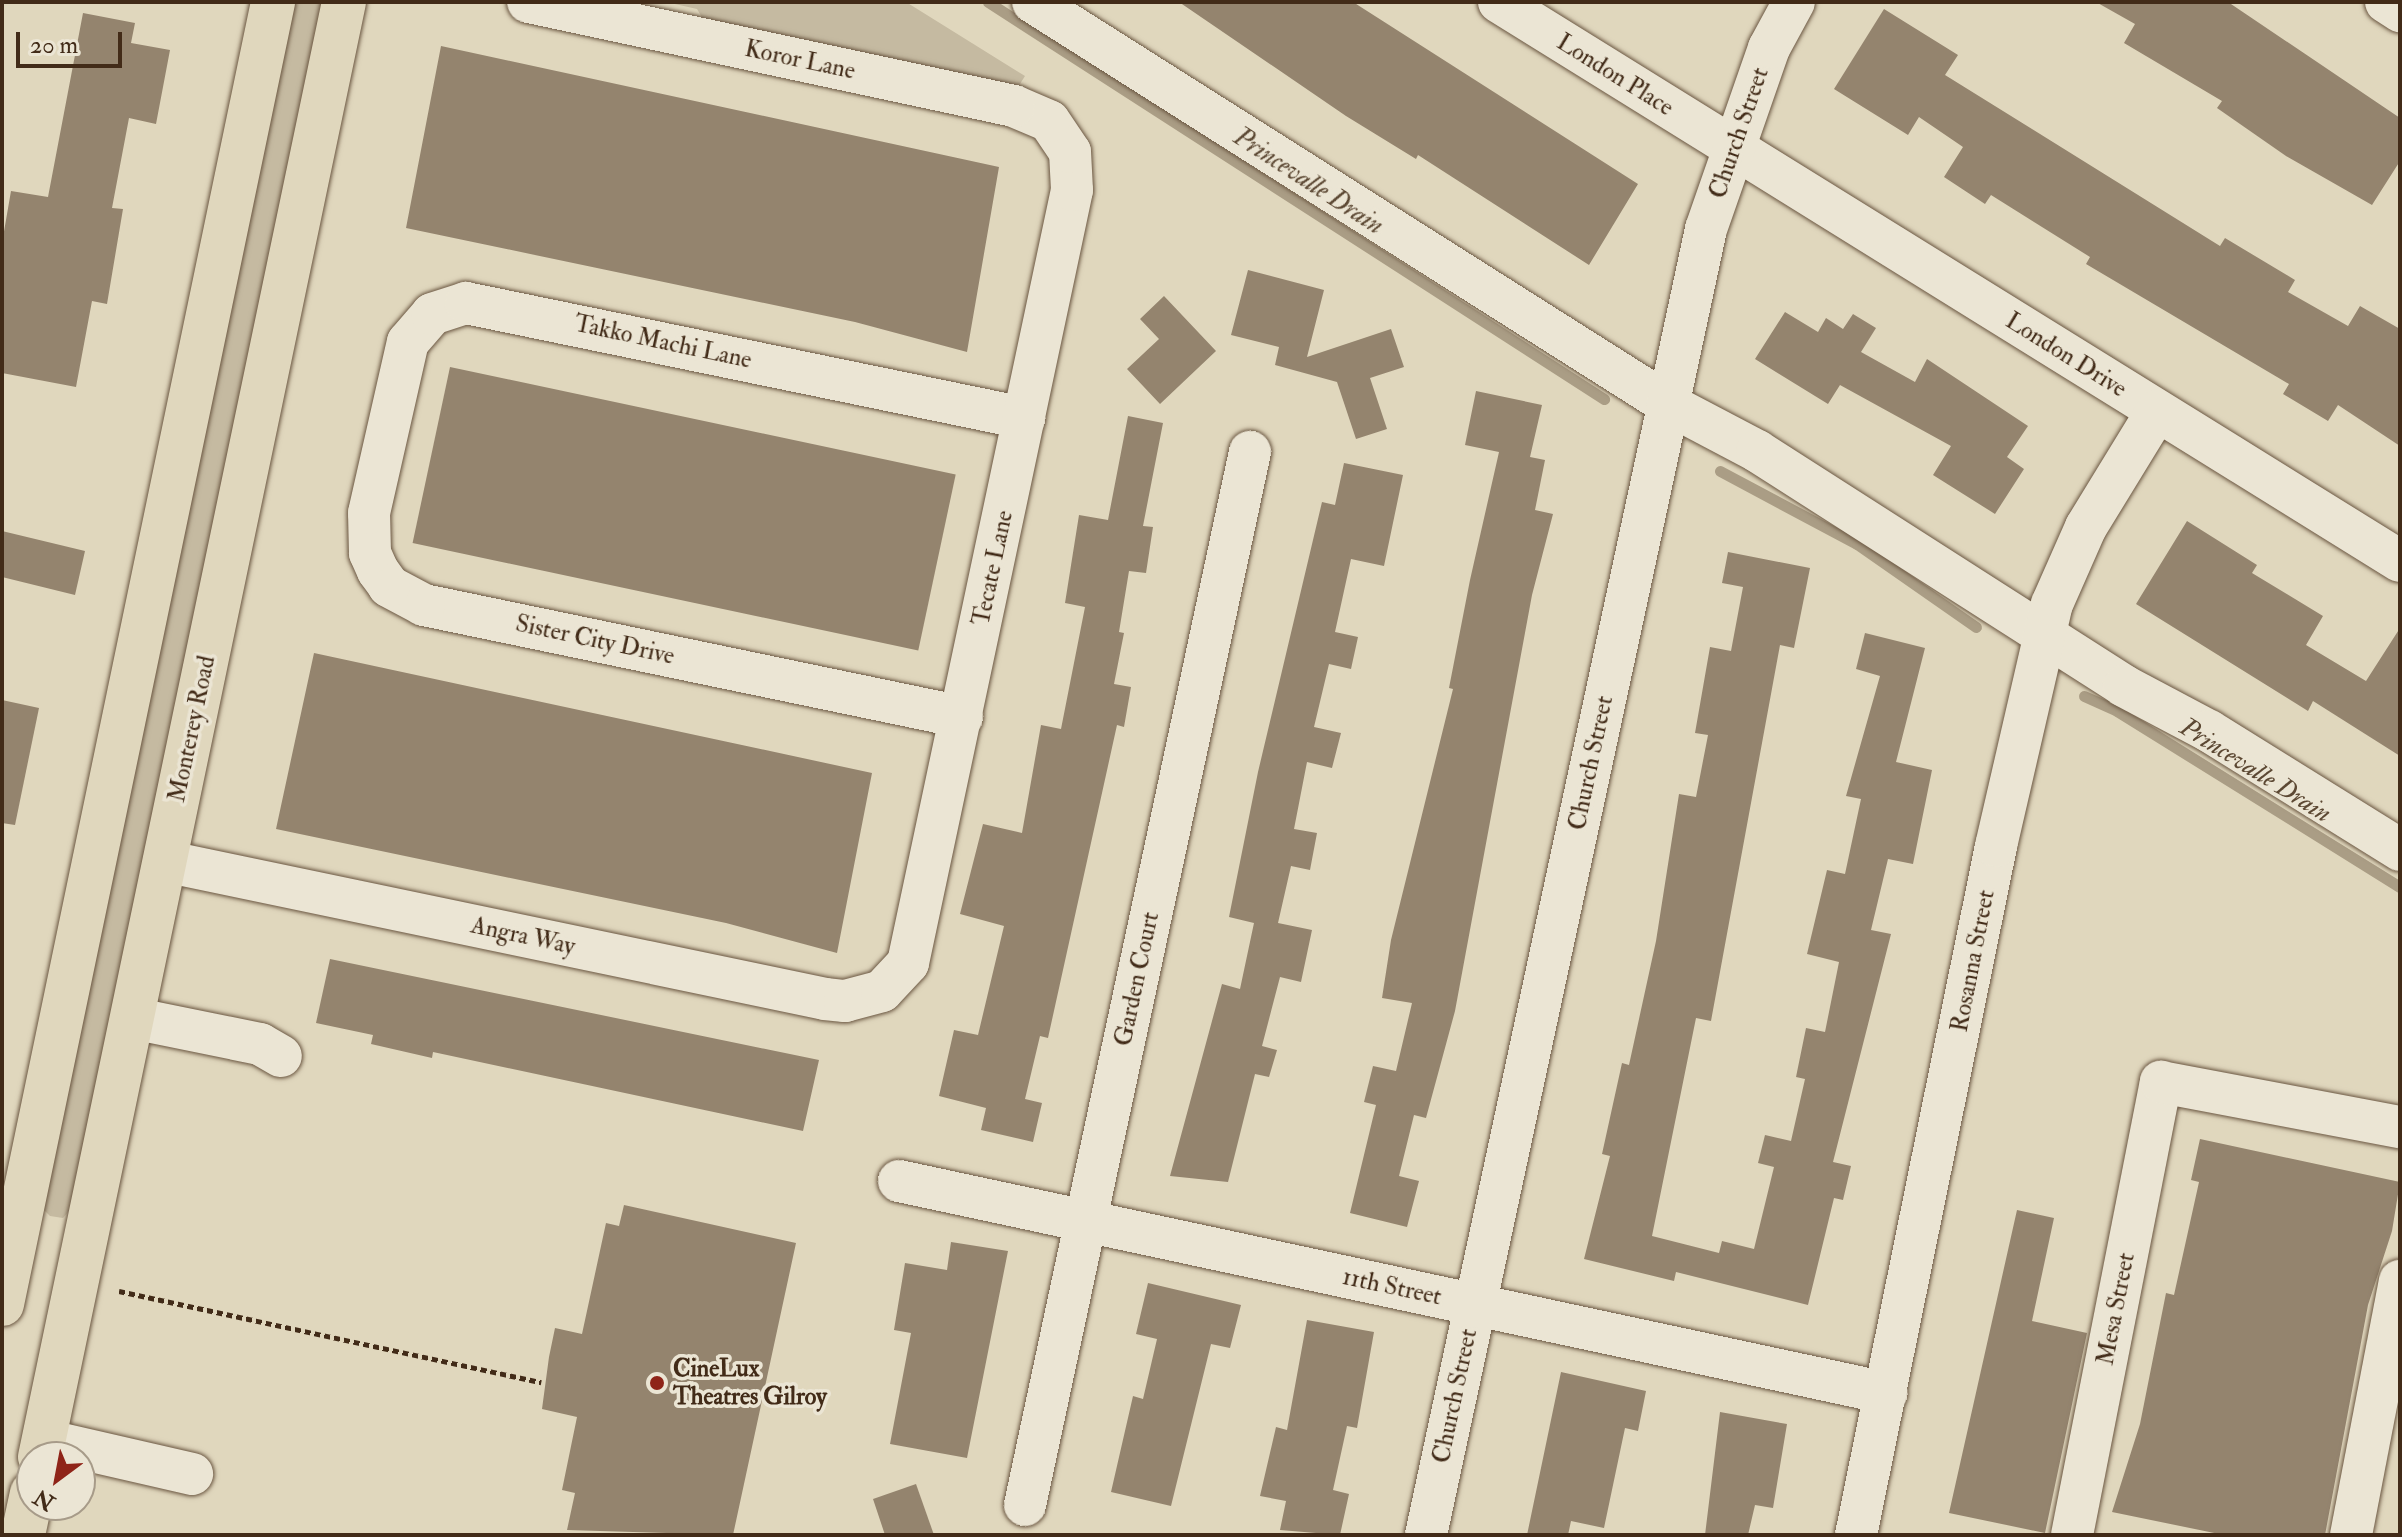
<!DOCTYPE html>
<style>
body{margin:0}
#map{position:relative;width:2402px;height:1537px;overflow:hidden;background:#e0d7bd;font-family:"IM FELL Double Pica",serif}
div>[style]{position:absolute}
.green>*{inset:0;background:#c5baa1}
.stream>*{height:11px;margin:-5.5px;padding:0 5.5px;transform-origin:5.5px;border-radius:5.5px;background:#aa9d85}
.building>*{inset:0;background:#94846e;transform-origin:0 0}
.path>*{height:5px;margin-top:-2.5px;transform-origin:0;background:repeating-linear-gradient(90deg,#422b18 0 6px,transparent 0 10px)}
.roads{filter:drop-shadow(0 0 2px #6a5641) drop-shadow(0 0 2px #6a5641)}
.minor>*{height:42px;margin:-21px;padding:0 21px;transform-origin:21px;border-radius:21px;background:#ebe5d4}
.major>*{height:44px;margin:-22px;padding:0 22px;transform-origin:22px;border-radius:22px;background:#e0d7bd}
.dots>*{width:22px;height:22px;translate:-50% -50%;box-sizing:border-box;border:4px solid #ebe5d4;border-radius:50%}
span{translate:-50% -50%;white-space:nowrap;text-align:center;line-height:1.15;-webkit-text-stroke:7px #ebe5d4;paint-order:stroke}
.street-label{font-size:24px;color:#422b18}
.poi-label{font-size:24px;color:#422b18;font-weight:700}
.left{translate:0 -50%;text-align:left}
.water-label{font-size:26px;color:#5c4833;font-style:italic}
.frame{position:absolute;inset:0;border:4px solid #422b18;pointer-events:none}
.north{position:absolute;left:16px;top:1441px;width:80px;height:80px;box-sizing:border-box;background:#ebe5d4;border:2px solid #a79b89;border-radius:50%;rotate:212deg;font-size:22px;font-weight:700;line-height:32px;text-align:center;color:#422b18}
.north::after{content:'';display:block;margin:auto;width:28px;height:36px;background:#8f2418;clip-path:polygon(50% 0,100% 100%,50% 72%,0 100%)}
.scale{position:absolute;left:16px;top:32px;width:106px;height:36px;box-sizing:border-box;border:4px solid #422b18;border-top:0;padding-left:10px;font-size:24px;line-height:28px;white-space:nowrap;color:#422b18;-webkit-text-stroke:6px #ebe5d4;paint-order:stroke}
</style>
<div id="map">
<div class="green">
<i style="clip-path:polygon(295px 2px,322px 2px,69px 1211px,63px 1218px,50px 1216px,42px 1208px)"></i>
<i style="clip-path:polygon(666px 2px,906px 2px,1025px 76px,1018px 87px,703px 19px,697px 9px)"></i>
</div>
<div class="stream">
<i style="left:988px;top:2px;width:733px;rotate:32.8deg"></i>
<i style="left:1720px;top:471px;width:155px;rotate:28.1deg"></i>
<i style="left:1857px;top:544px;width:145px;rotate:34.9deg"></i>
<i style="left:2084px;top:696px;width:36px;rotate:24deg"></i>
<i style="left:2117px;top:711px;width:333px;rotate:31.9deg"></i>
</div>
<div class="building">
<i style="clip-path:polygon(1179px 2px,1353px 2px,1638px 184px,1589px 265px,1418px 155px,1416px 159px,1346px 116px)"></i>
<i style="clip-path:polygon(2096px 2px,2228px 2px,2400px 118px,2400px 161px,2372px 205px,2286px 156px,2217px 108px,2222px 101px,2124px 43px,2135px 24px)"></i>
<i style="clip-path:polygon(1884px 9px,1958px 55px,1945px 75px,2220px 246px,2225px 238px,2295px 280px,2288px 292px,2348px 326px,2360px 306px,2400px 329px,2400px 446px,2338px 405px,2328px 421px,2283px 394px,2289px 384px,2086px 264px,2090px 257px,1991px 195px,1985px 204px,1944px 177px,1963px 147px,1919px 117px,1908px 135px,1834px 89px)"></i>
<i style="clip-path:polygon(83px 13px,135px 23px,131px 43px,170px 50px,156px 124px,129px 118px,112px 208px,123px 209px,107px 304px,92px 301px,76px 387px,2px 373px,2px 243px,11px 191px,48px 197px)"></i>
<i style="clip-path:polygon(441px 46px,999px 167px,967px 352px,855px 322px,406px 228px)"></i>
<i style="clip-path:polygon(1248px 270px,1324px 290px,1307px 357px,1391px 329px,1404px 367px,1370px 378px,1387px 429px,1356px 439px,1337px 382px,1275px 365px,1279px 347px,1231px 335px)"></i>
<i style="clip-path:polygon(1164px 296px,1216px 351px,1160px 404px,1127px 369px,1159px 339px,1140px 319px)"></i>
<i style="clip-path:polygon(1785px 312px,1818px 332px,1826px 318px,1843px 329px,1853px 314px,1876px 328px,1861px 352px,1915px 382px,1927px 359px,2028px 426px,2007px 457px,2024px 469px,1995px 514px,1933px 475px,1951px 446px,1840px 385px,1828px 404px,1755px 359px)"></i>
<i style="left:450px;top:367px;width:517px;height:180px;rotate:12deg"></i>
<i style="clip-path:polygon(1476px 391px,1542px 405px,1530px 457px,1545px 460px,1535px 510px,1553px 514px,1532px 595px,1455px 1011px,1426px 1118px,1414px 1115px,1399px 1176px,1419px 1181px,1407px 1227px,1350px 1213px,1376px 1105px,1364px 1102px,1373px 1066px,1396px 1071px,1412px 1003px,1382px 998px,1391px 940px,1453px 689px,1449px 688px,1470px 580px,1499px 452px,1465px 445px)"></i>
<i style="clip-path:polygon(1128px 416px,1163px 423px,1143px 526px,1153px 527px,1146px 573px,1129px 571px,1119px 632px,1124px 633px,1114px 684px,1131px 687px,1124px 727px,1117px 725px,1048px 1038px,1040px 1036px,1025px 1099px,1042px 1103px,1033px 1142px,981px 1130px,986px 1108px,939px 1096px,954px 1030px,978px 1035px,1004px 926px,960px 914px,983px 824px,1022px 833px,1041px 725px,1061px 729px,1085px 607px,1065px 603px,1079px 515px,1108px 520px)"></i>
<i style="clip-path:polygon(1344px 463px,1403px 475px,1384px 566px,1351px 559px,1335px 632px,1358px 637px,1351px 669px,1329px 664px,1314px 727px,1341px 733px,1332px 768px,1307px 762px,1294px 829px,1317px 833px,1310px 870px,1291px 866px,1278px 923px,1312px 930px,1301px 982px,1280px 977px,1262px 1046px,1277px 1050px,1269px 1077px,1255px 1074px,1228px 1182px,1170px 1176px,1222px 984px,1240px 989px,1254px 923px,1229px 917px,1258px 772px,1322px 502px,1335px 505px)"></i>
<i style="clip-path:polygon(2187px 521px,2257px 565px,2252px 573px,2323px 616px,2306px 645px,2366px 681px,2400px 628px,2400px 756px,2313px 701px,2308px 711px,2136px 604px)"></i>
<i style="clip-path:polygon(2px 531px,85px 551px,75px 595px,2px 577px)"></i>
<i style="clip-path:polygon(1728px 552px,1810px 568px,1794px 648px,1780px 645px,1711px 1021px,1696px 1018px,1652px 1236px,1719px 1253px,1722px 1241px,1754px 1249px,1774px 1167px,1758px 1163px,1765px 1135px,1791px 1141px,1805px 1079px,1796px 1077px,1806px 1028px,1825px 1032px,1839px 962px,1807px 954px,1827px 870px,1845px 874px,1861px 799px,1846px 796px,1880px 676px,1856px 669px,1865px 633px,1925px 648px,1896px 762px,1932px 770px,1913px 864px,1888px 859px,1871px 930px,1891px 934px,1833px 1162px,1851px 1166px,1843px 1200px,1834px 1198px,1808px 1305px,1676px 1272px,1674px 1281px,1584px 1259px,1610px 1156px,1602px 1154px,1622px 1063px,1629px 1065px,1656px 941px,1679px 794px,1696px 797px,1708px 735px,1695px 733px,1710px 647px,1731px 651px,1743px 587px,1722px 583px)"></i>
<i style="clip-path:polygon(314px 653px,872px 773px,837px 953px,726px 923px,276px 829px)"></i>
<i style="clip-path:polygon(2px 700px,39px 708px,15px 825px,2px 823px)"></i>
<i style="clip-path:polygon(330px 959px,819px 1060px,803px 1131px,433px 1052px,432px 1058px,371px 1044px,373px 1035px,316px 1023px)"></i>
<i style="clip-path:polygon(2200px 1139px,2400px 1182px,2392px 1231px,2368px 1305px,2325px 1535px,2224px 1535px,2112px 1512px,2140px 1424px,2166px 1293px,2174px 1295px,2199px 1182px,2191px 1180px)"></i>
<i style="clip-path:polygon(624px 1205px,796px 1243px,733px 1535px,567px 1530px,575px 1493px,562px 1490px,577px 1417px,542px 1409px,549px 1357px,555px 1328px,582px 1334px,606px 1223px,619px 1226px)"></i>
<i style="clip-path:polygon(2017px 1210px,2054px 1218px,2032px 1321px,2087px 1333px,2045px 1533px,1949px 1513px)"></i>
<i style="clip-path:polygon(951px 1242px,1008px 1251px,967px 1458px,890px 1444px,911px 1333px,894px 1330px,905px 1263px,947px 1270px)"></i>
<i style="clip-path:polygon(1148px 1283px,1241px 1305px,1230px 1348px,1211px 1344px,1171px 1506px,1111px 1492px,1133px 1396px,1143px 1399px,1157px 1339px,1136px 1334px)"></i>
<i style="clip-path:polygon(1307px 1320px,1374px 1332px,1357px 1428px,1347px 1426px,1333px 1490px,1349px 1494px,1340px 1535px,1280px 1530px,1286px 1501px,1260px 1496px,1276px 1427px,1287px 1430px)"></i>
<i style="clip-path:polygon(1561px 1372px,1646px 1391px,1638px 1431px,1625px 1428px,1604px 1528px,1571px 1521px,1568px 1535px,1527px 1535px)"></i>
<i style="clip-path:polygon(1720px 1412px,1787px 1424px,1773px 1508px,1755px 1505px,1748px 1535px,1705px 1535px)"></i>
<i style="clip-path:polygon(916px 1484px,934px 1535px,885px 1535px,873px 1499px)"></i>
</div>
<div class="path">
<i style="left:119px;top:1291px;width:432px;rotate:12.2deg"></i>
</div>
<div class="roads">
<div class="minor">
<i style="left:1033px;top:2px;width:752px;rotate:32.34deg"></i>
<i style="left:1668px;top:404px;width:101px;rotate:27.8deg"></i>
<i style="left:1757px;top:451px;width:436px;rotate:32.6deg"></i>
<i style="left:2124px;top:686px;width:96px;rotate:27.9deg"></i>
<i style="left:2209px;top:731px;width:225px;rotate:31.9deg"></i>
<i style="left:1499px;top:2px;width:1060px;rotate:31.82deg"></i>
<i style="left:2386px;top:2px;width:17px;rotate:33deg"></i>
<i style="left:962px;top:717px;width:550px;rotate:-168.24deg"></i>
<i style="left:424px;top:605px;width:40px;rotate:-152deg"></i>
<i style="left:389px;top:586px;width:19px;rotate:-126deg"></i>
<i style="left:378px;top:571px;width:20px;rotate:-114deg"></i>
<i style="left:370px;top:553px;width:40px;rotate:-91.4deg"></i>
<i style="left:369px;top:513px;width:175px;rotate:-77.2deg"></i>
<i style="left:408px;top:342px;width:37px;rotate:-49deg"></i>
<i style="left:432px;top:314px;width:36px;rotate:-18deg"></i>
<i style="left:466px;top:303px;width:570px;rotate:11.65deg"></i>
<i style="left:164px;top:861px;width:675px;rotate:11.79deg"></i>
<i style="left:825px;top:999px;width:20px;rotate:6deg"></i>
<i style="left:845px;top:1001px;width:38px;rotate:-15deg"></i>
<i style="left:882px;top:991px;width:38px;rotate:-47deg"></i>
<i style="left:908px;top:963px;width:790px;rotate:-78.02deg"></i>
<i style="left:1072px;top:190px;width:38px;rotate:-93deg"></i>
<i style="left:1070px;top:152px;width:37px;rotate:-124deg"></i>
<i style="left:1049px;top:121px;width:38px;rotate:-157deg"></i>
<i style="left:1014px;top:106px;width:497px;rotate:-167.9deg"></i>
<i style="left:132px;top:1018px;width:131px;rotate:11.5deg"></i>
<i style="left:260px;top:1044px;width:24px;rotate:30deg"></i>
<i style="left:899px;top:1181px;width:1010px;rotate:12.12deg"></i>
<i style="left:44px;top:1440px;width:152px;rotate:12.9deg"></i>
<i style="left:1025px;top:1505px;width:1077px;rotate:-77.94deg"></i>
<i style="left:1426px;top:1535px;width:1336px;rotate:-77.9deg"></i>
<i style="left:1706px;top:229px;width:192px;rotate:-70.8deg"></i>
<i style="left:1769px;top:48px;width:52px;rotate:-61.5deg"></i>
<i style="left:1856px;top:1535px;width:703px;rotate:-78.51deg"></i>
<i style="left:1996px;top:846px;width:248px;rotate:-77deg"></i>
<i style="left:2052px;top:604px;width:84px;rotate:-66.2deg"></i>
<i style="left:2086px;top:527px;width:136px;rotate:-58.5deg"></i>
<i style="left:2072px;top:1535px;width:462px;rotate:-78.9deg"></i>
<i style="left:2161px;top:1082px;width:243px;rotate:10.7deg"></i>
<i style="left:2351px;top:1535px;width:259px;rotate:-79.1deg"></i>
</div>
<div class="major">
<i style="left:2px;top:1304px;width:1330px;rotate:-78.24deg"></i>
<i style="left:40px;top:1457px;width:1486px;rotate:-78.2deg"></i>
<i style="left:23px;top:1535px;width:43px;rotate:-77.9deg"></i>
</div>
</div>
<div class="dots">
<i style="left:657px;top:1383px;background:#8f2418"></i>
</div>
<div class="street-label">
<span style="left:800px;top:60px;rotate:12deg">Koror Lane</span>
<span style="left:1615px;top:75px;rotate:32deg">London Place</span>
<span style="left:1739px;top:133px;rotate:-71deg">Church Street</span>
<span style="left:663px;top:342px;rotate:12deg">Takko Machi Lane</span>
<span style="left:2066px;top:355px;rotate:32deg">London Drive</span>
<span style="left:993px;top:568px;rotate:-78deg">Tecate Lane</span>
<span style="left:595px;top:640px;rotate:12deg">Sister City Drive</span>
<span style="left:192px;top:729px;rotate:-78deg">Monterey Road</span>
<span style="left:1591px;top:763px;rotate:-78deg">Church Street</span>
<span style="left:523px;top:936px;rotate:12deg">Angra Way</span>
<span style="left:1973px;top:961px;rotate:-79deg">Rosanna Street</span>
<span style="left:1137px;top:979px;rotate:-78deg">Garden Court</span>
<span style="left:1392px;top:1287px;rotate:12deg">11th Street</span>
<span style="left:2116px;top:1309px;rotate:-79deg">Mesa Street</span>
<span style="left:1455px;top:1396px;rotate:-78deg">Church Street</span>
</div>
<div class="poi-label">
<span class="left" style="left:673px;top:1383px">CineLux<br>Theatres Gilroy</span>
</div>
<div class="water-label">
<span style="left:1308px;top:182px;rotate:33deg">Princevalle Drain</span>
<span style="left:2255px;top:771px;rotate:32deg">Princevalle Drain</span>
</div>
<div class="frame"></div>
<div class="north">N</div>
<div class="scale">20 m</div>
</div>
